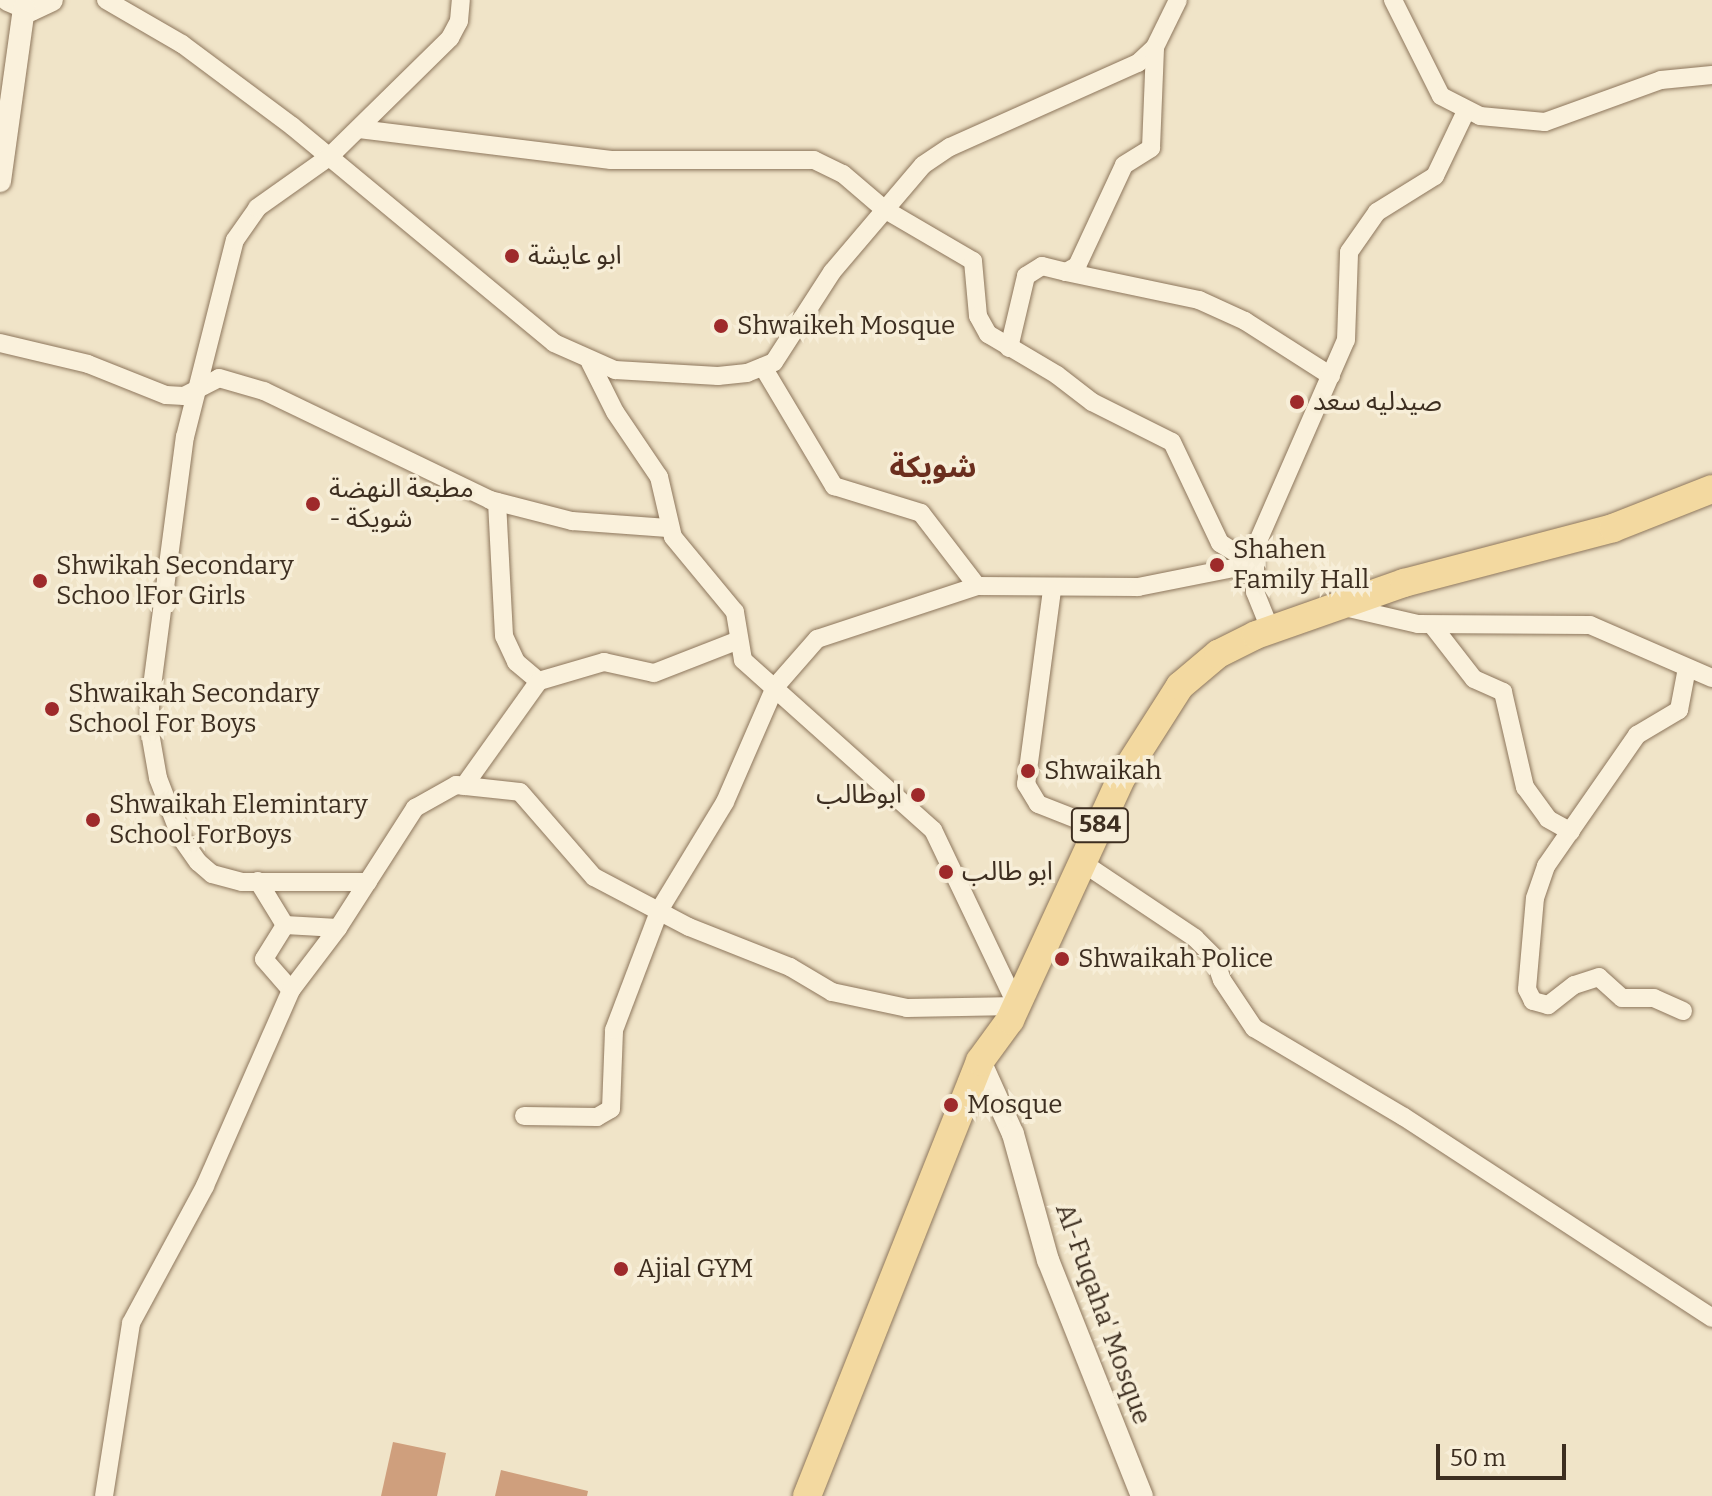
<!DOCTYPE html>
<meta charset="utf-8">
<style>
body{margin:0}
#map{position:relative;width:1712px;height:1496px;overflow:hidden;background:#f0e4c8;font-family:Bitter,"Noto Sans Arabic",serif}
div>[style]{position:absolute}
.building>*{inset:0;background:#cf9f7d}
.roads{filter:drop-shadow(0 0 2px #8d765c) drop-shadow(0 0 2px #8d765c)}
.minor>*{height:18px;margin:-9px;padding:0 9px;transform-origin:9px;border-radius:9px;background:#faf1dc}
.tertiary>*{height:22px;margin:-11px;padding:0 11px;transform-origin:11px;border-radius:11px;background:#faf1dc}
.primary>*{height:28px;margin:-14px;padding:0 14px;transform-origin:14px;border-radius:14px;background:#f3d9a0}
.dots>*{width:22px;height:22px;translate:-50% -50%;box-sizing:border-box;border:4px solid #f7eed8;border-radius:50%}
span{translate:-50% -50%;white-space:nowrap;text-align:center;line-height:1.15;-webkit-text-stroke:7px #f7eed8;paint-order:stroke}
.shield-label span{padding:2px 6px;background:#f7eed8;border:2px solid;border-radius:6px;-webkit-text-stroke-width:0}
.shield-label{font-size:24px;color:#3d2e20;font-weight:700}
.poi-label{font-size:26px;color:#3d2e20}
.left{translate:0 -50%;text-align:left}
.right{translate:-100% -50%;text-align:right}
.street-label{font-size:26px;color:#3d2e20}
.quarter-label{font-size:30px;color:#6b2e1e;font-weight:700}
.scale{position:absolute;left:1436px;top:1444px;width:130px;height:36px;box-sizing:border-box;border:4px solid #3d2e20;border-top:0;padding-left:10px;font-size:24px;line-height:28px;white-space:nowrap;color:#3d2e20;-webkit-text-stroke:6px #f7eed8;paint-order:stroke}
</style>
<div id="map">
<div class="building">
<i style="clip-path:polygon(393px 1442px,446px 1453px,437px 1496px,381px 1496px)"></i>
<i style="clip-path:polygon(501px 1470px,588px 1491px,587px 1496px,495px 1496px)"></i>
</div>
<div class="roads">
<div class="minor">
<i style="left:106px;top:0;width:88px;rotate:30.1deg"></i>
<i style="left:182px;top:44px;width:137px;rotate:36.7deg"></i>
<i style="left:292px;top:126px;width:340px;rotate:39.6deg"></i>
<i style="left:554px;top:343px;width:67px;rotate:23.9deg"></i>
<i style="left:615px;top:370px;width:103px;rotate:3.3deg"></i>
<i style="left:718px;top:376px;width:29px;rotate:-6deg"></i>
<i style="left:747px;top:373px;width:29px;rotate:-22deg"></i>
<i style="left:774px;top:362px;width:107px;rotate:-57.2deg"></i>
<i style="left:832px;top:272px;width:140px;rotate:-49.6deg"></i>
<i style="left:923px;top:165px;width:32px;rotate:-34deg"></i>
<i style="left:950px;top:147px;width:206px;rotate:-24.1deg"></i>
<i style="left:1138px;top:63px;width:23px;rotate:-43deg"></i>
<i style="left:1155px;top:47px;width:52px;rotate:-63.9deg"></i>
<i style="left:1393px;top:0;width:107px;rotate:63.4deg"></i>
<i style="left:1441px;top:96px;width:44px;rotate:27.1deg"></i>
<i style="left:1480px;top:116px;width:65px;rotate:5.3deg"></i>
<i style="left:1545px;top:122px;width:123px;rotate:-19.9deg"></i>
<i style="left:1661px;top:80px;width:51px;rotate:-5.6deg"></i>
<i style="left:359px;top:129px;width:254px;rotate:7deg"></i>
<i style="left:611px;top:160px;width:203px"></i>
<i style="left:814px;top:160px;width:32px;rotate:26deg"></i>
<i style="left:843px;top:174px;width:54px;rotate:40.5deg"></i>
<i style="left:884px;top:209px;width:103px;rotate:30.3deg"></i>
<i style="left:973px;top:261px;width:55px;rotate:84.8deg"></i>
<i style="left:978px;top:316px;width:21px;rotate:61deg"></i>
<i style="left:988px;top:334px;width:80px;rotate:30.7deg"></i>
<i style="left:1057px;top:375px;width:44px;rotate:37.6deg"></i>
<i style="left:1092px;top:402px;width:89px;rotate:26.6deg"></i>
<i style="left:1172px;top:442px;width:112px;rotate:64.6deg"></i>
<i style="left:1220px;top:543px;width:39px;rotate:32deg"></i>
<i style="left:1066px;top:272px;width:136px;rotate:11.9deg"></i>
<i style="left:1199px;top:300px;width:51px;rotate:24.5deg"></i>
<i style="left:1245px;top:321px;width:102px;rotate:32.6deg"></i>
<i style="left:0;top:343px;width:90px;rotate:13.4deg"></i>
<i style="left:88px;top:364px;width:84px;rotate:21.7deg"></i>
<i style="left:166px;top:395px;width:18px;rotate:3deg"></i>
<i style="left:184px;top:396px;width:39px;rotate:-27deg"></i>
<i style="left:219px;top:378px;width:47px;rotate:16.1deg"></i>
<i style="left:264px;top:391px;width:251px;rotate:25.7deg"></i>
<i style="left:490px;top:500px;width:85px;rotate:14.4deg"></i>
<i style="left:572px;top:521px;width:96px;rotate:4.2deg"></i>
<i style="left:1009px;top:348px;width:74px;rotate:-76.7deg"></i>
<i style="left:1026px;top:276px;width:19px;rotate:-32deg"></i>
<i style="left:1042px;top:266px;width:25px;rotate:14deg"></i>
<i style="left:1066px;top:272px;width:13px;rotate:-29deg"></i>
<i style="left:1077px;top:266px;width:111px;rotate:-65deg"></i>
<i style="left:1124px;top:165px;width:32px;rotate:-32deg"></i>
<i style="left:1151px;top:148px;width:101px;rotate:-87.7deg"></i>
<i style="left:763px;top:367px;width:139px;rotate:59.2deg"></i>
<i style="left:834px;top:486px;width:91px;rotate:17.2deg"></i>
<i style="left:921px;top:513px;width:92px;rotate:52.5deg"></i>
<i style="left:497px;top:502px;width:134px;rotate:87deg"></i>
<i style="left:504px;top:636px;width:29px;rotate:65deg"></i>
<i style="left:516px;top:662px;width:30px;rotate:40deg"></i>
<i style="left:539px;top:681px;width:68px;rotate:-16.3deg"></i>
<i style="left:604px;top:662px;width:51px;rotate:12.4deg"></i>
<i style="left:654px;top:673px;width:88px;rotate:-21.3deg"></i>
<i style="left:1052px;top:590px;width:196px;rotate:97.6deg"></i>
<i style="left:1026px;top:784px;width:23px;rotate:59deg"></i>
<i style="left:1038px;top:804px;width:66px;rotate:21.5deg"></i>
<i style="left:1340px;top:606px;width:80px;rotate:13deg"></i>
<i style="left:1418px;top:624px;width:172px;rotate:0.3deg"></i>
<i style="left:1590px;top:625px;width:133px;rotate:23.5deg"></i>
<i style="left:1432px;top:625px;width:68px;rotate:52.1deg"></i>
<i style="left:1474px;top:679px;width:32px;rotate:24deg"></i>
<i style="left:1503px;top:692px;width:98px;rotate:77deg"></i>
<i style="left:1525px;top:787px;width:39px;rotate:54deg"></i>
<i style="left:1548px;top:819px;width:26px;rotate:29deg"></i>
<i style="left:1270px;top:629px;width:40px;rotate:-112deg"></i>
<i style="left:1255px;top:592px;width:44px;rotate:-90deg"></i>
<i style="left:1255px;top:548px;width:227px;rotate:-66.4deg"></i>
<i style="left:1346px;top:340px;width:88px;rotate:-88deg"></i>
<i style="left:1349px;top:252px;width:49px;rotate:-55deg"></i>
<i style="left:1377px;top:212px;width:68px;rotate:-31.8deg"></i>
<i style="left:1435px;top:176px;width:72px;rotate:-64.5deg"></i>
<i style="left:464px;top:786px;width:129px;rotate:-54.5deg"></i>
<i style="left:1083px;top:863px;width:135px;rotate:33.8deg"></i>
<i style="left:1195px;top:938px;width:27px;rotate:45deg"></i>
<i style="left:1214px;top:957px;width:24px;rotate:71deg"></i>
<i style="left:1222px;top:980px;width:58px;rotate:56.3deg"></i>
<i style="left:1254px;top:1028px;width:174px;rotate:30.7deg"></i>
<i style="left:1404px;top:1117px;width:368px;rotate:33.1deg"></i>
<i style="left:258px;top:881px;width:52px;rotate:58.5deg"></i>
<i style="left:368px;top:882px;width:126px;rotate:180deg"></i>
<i style="left:242px;top:882px;width:31px;rotate:-165deg"></i>
<i style="left:212px;top:874px;width:18px;rotate:-139deg"></i>
<i style="left:198px;top:862px;width:29px;rotate:-125deg"></i>
<i style="left:181px;top:838px;width:64px;rotate:-111deg"></i>
<i style="left:158px;top:778px;width:52px;rotate:-100deg"></i>
<i style="left:149px;top:727px;width:33px;rotate:-87deg"></i>
<i style="left:151px;top:694px;width:259px;rotate:-82.5deg"></i>
<i style="left:185px;top:437px;width:203px;rotate:-75.8deg"></i>
<i style="left:235px;top:240px;width:39px;rotate:-55deg"></i>
<i style="left:257px;top:208px;width:88px;rotate:-35.3deg"></i>
<i style="left:329px;top:157px;width:170px;rotate:-44.5deg"></i>
<i style="left:450px;top:38px;width:19px;rotate:-62deg"></i>
<i style="left:459px;top:21px;width:21px;rotate:-85deg"></i>
<i style="left:291px;top:990px;width:41px;rotate:-131.1deg"></i>
<i style="left:264px;top:959px;width:40px;rotate:-58deg"></i>
<i style="left:285px;top:925px;width:53px;rotate:3.2deg"></i>
<i style="left:1683px;top:1011px;width:32px;rotate:-156deg"></i>
<i style="left:1654px;top:998px;width:32px;rotate:180deg"></i>
<i style="left:1622px;top:998px;width:31px;rotate:-138deg"></i>
<i style="left:1599px;top:977px;width:26px;rotate:162deg"></i>
<i style="left:1574px;top:985px;width:33px;rotate:142deg"></i>
<i style="left:1548px;top:1005px;width:16px;rotate:-165deg"></i>
<i style="left:1533px;top:1001px;width:13px;rotate:-117deg"></i>
<i style="left:1527px;top:989px;width:91px;rotate:-85deg"></i>
<i style="left:1535px;top:898px;width:34px;rotate:-71deg"></i>
<i style="left:1546px;top:866px;width:160px;rotate:-55.2deg"></i>
<i style="left:1637px;top:735px;width:49px;rotate:-30.8deg"></i>
<i style="left:1679px;top:710px;width:43px;rotate:-79.2deg"></i>
<i style="left:524px;top:1116px;width:73px;rotate:0.8deg"></i>
<i style="left:597px;top:1117px;width:16px;rotate:-30deg"></i>
<i style="left:611px;top:1109px;width:79px;rotate:-87.8deg"></i>
<i style="left:614px;top:1030px;width:129px;rotate:-69.2deg"></i>
<i style="left:660px;top:909px;width:125px;rotate:-58.7deg"></i>
<i style="left:725px;top:802px;width:125px;rotate:-66.5deg"></i>
<i style="left:775px;top:687px;width:64px;rotate:-48.8deg"></i>
<i style="left:817px;top:639px;width:169px;rotate:-18.3deg"></i>
<i style="left:977px;top:586px;width:161px;rotate:0.4deg"></i>
<i style="left:1138px;top:587px;width:117px;rotate:-11.3deg"></i>
<i style="left:104px;top:1496px;width:175px;rotate:-81.1deg"></i>
<i style="left:131px;top:1323px;width:156px;rotate:-61.6deg"></i>
<i style="left:205px;top:1186px;width:214px;rotate:-66.3deg"></i>
<i style="left:291px;top:990px;width:78px;rotate:-52.8deg"></i>
<i style="left:338px;top:928px;width:143px;rotate:-57.3deg"></i>
<i style="left:415px;top:808px;width:47px;rotate:-29.3deg"></i>
<i style="left:456px;top:785px;width:64px;rotate:6.2deg"></i>
<i style="left:520px;top:792px;width:113px;rotate:49deg"></i>
<i style="left:594px;top:877px;width:107px;rotate:27.8deg"></i>
<i style="left:689px;top:927px;width:109px;rotate:21.6deg"></i>
<i style="left:790px;top:967px;width:49px;rotate:30.8deg"></i>
<i style="left:832px;top:992px;width:77px;rotate:12deg"></i>
<i style="left:907px;top:1008px;width:110px;rotate:-1deg"></i>
<i style="left:1017px;top:1006px;width:195px;rotate:-115.5deg"></i>
<i style="left:933px;top:830px;width:255px;rotate:-138.2deg"></i>
<i style="left:743px;top:660px;width:49px;rotate:-99.5deg"></i>
<i style="left:735px;top:612px;width:97px;rotate:-129.6deg"></i>
<i style="left:673px;top:537px;width:62px;rotate:-103.1deg"></i>
<i style="left:659px;top:477px;width:78px;rotate:-124.1deg"></i>
<i style="left:615px;top:412px;width:56px;rotate:-116.6deg"></i>
</div>
<div class="tertiary">
<i style="left:8px;top:0;width:25px;rotate:23deg"></i>
<i style="left:31px;top:10px;width:23px;rotate:-25deg"></i>
<i style="left:0;top:181px;width:174px;rotate:-82.1deg"></i>
<i style="left:980px;top:1061px;width:80px;rotate:65.7deg"></i>
<i style="left:1013px;top:1134px;width:131px;rotate:74.5deg"></i>
<i style="left:1048px;top:1260px;width:254px;rotate:68.3deg"></i>
</div>
<div class="primary">
<i style="left:807px;top:1496px;width:468px;rotate:-68.3deg"></i>
<i style="left:980px;top:1061px;width:51px;rotate:-53.8deg"></i>
<i style="left:1010px;top:1020px;width:268px;rotate:-65.3deg"></i>
<i style="left:1122px;top:777px;width:108px;rotate:-57.5deg"></i>
<i style="left:1180px;top:686px;width:50px;rotate:-40.1deg"></i>
<i style="left:1218px;top:654px;width:42px;rotate:-26.6deg"></i>
<i style="left:1256px;top:635px;width:157px;rotate:-19.4deg"></i>
<i style="left:1404px;top:583px;width:216px;rotate:-14.7deg"></i>
<i style="left:1613px;top:528px;width:106px;rotate:-21.5deg"></i>
</div>
</div>
<div class="dots">
<i style="left:512px;top:256px;background:#9e2a2b"></i>
<i style="left:721px;top:326px;background:#9e2a2b"></i>
<i style="left:1297px;top:402px;background:#9e2a2b"></i>
<i style="left:313px;top:504px;background:#9e2a2b"></i>
<i style="left:1217px;top:565px;background:#9e2a2b"></i>
<i style="left:40px;top:581px;background:#9e2a2b"></i>
<i style="left:52px;top:709px;background:#9e2a2b"></i>
<i style="left:1028px;top:771px;background:#9e2a2b"></i>
<i style="left:918px;top:795px;background:#9e2a2b"></i>
<i style="left:93px;top:820px;background:#9e2a2b"></i>
<i style="left:946px;top:872px;background:#9e2a2b"></i>
<i style="left:1062px;top:959px;background:#9e2a2b"></i>
<i style="left:951px;top:1105px;background:#9e2a2b"></i>
<i style="left:621px;top:1269px;background:#9e2a2b"></i>
</div>
<div class="shield-label">
<span style="left:1100px;top:825px">584</span>
</div>
<div class="poi-label">
<span class="left" style="left:528px;top:256px">ابو عايشة</span>
<span class="left" style="left:737px;top:326px">Shwaikeh Mosque</span>
<span class="left" style="left:1313px;top:402px">صيدليه سعد</span>
<span class="left" style="left:329px;top:504px">مطبعة النهضة<br>- شويكة</span>
<span class="left" style="left:1233px;top:565px">Shahen<br>Family Hall</span>
<span class="left" style="left:56px;top:581px">Shwikah Secondary<br>Schoo lFor Girls</span>
<span class="left" style="left:68px;top:709px">Shwaikah Secondary<br>School For Boys</span>
<span class="left" style="left:1044px;top:771px">Shwaikah</span>
<span class="right" style="left:902px;top:795px">ابوطالب</span>
<span class="left" style="left:109px;top:820px">Shwaikah Elemintary<br>School ForBoys</span>
<span class="left" style="left:962px;top:872px">ابو طالب</span>
<span class="left" style="left:1078px;top:959px">Shwaikah Police</span>
<span class="left" style="left:967px;top:1105px">Mosque</span>
<span class="left" style="left:637px;top:1269px">Ajial GYM</span>
</div>
<div class="street-label">
<span style="left:1103px;top:1314px;rotate:70deg">Al-Fuqaha' Mosque</span>
</div>
<div class="quarter-label">
<span style="left:933px;top:467px">شويكة</span>
</div>
<div class="scale">50 m</div>
</div>
